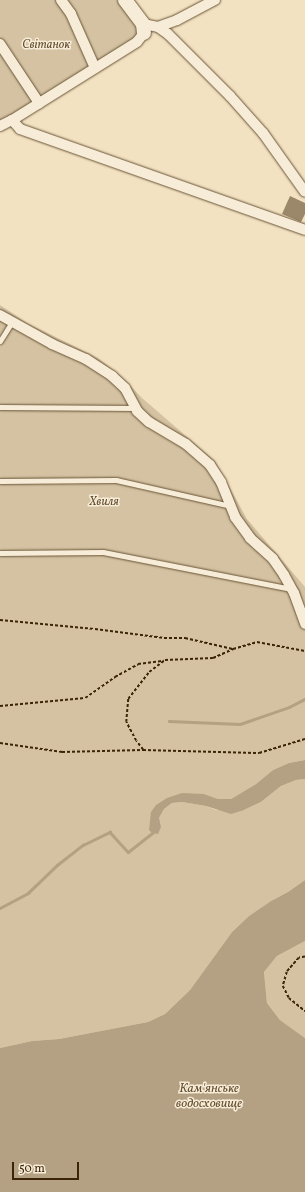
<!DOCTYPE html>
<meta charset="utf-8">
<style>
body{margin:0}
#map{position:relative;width:305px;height:1192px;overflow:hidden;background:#f3e2c2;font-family:Vollkorn,serif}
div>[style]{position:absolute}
.green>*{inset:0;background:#d4c2a2}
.water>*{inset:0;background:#b4a183}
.stream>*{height:2.5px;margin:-1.25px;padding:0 1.25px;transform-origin:1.25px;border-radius:1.25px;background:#b4a183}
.building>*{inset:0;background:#9b8769}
.path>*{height:1.5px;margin-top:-0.75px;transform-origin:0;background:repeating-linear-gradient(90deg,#3b2408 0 3px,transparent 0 5px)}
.roads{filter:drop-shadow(0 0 1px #695436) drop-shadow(0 0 1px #695436)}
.lane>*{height:5px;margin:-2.5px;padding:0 2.5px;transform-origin:2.5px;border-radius:2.5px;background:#f7ecd7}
.street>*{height:10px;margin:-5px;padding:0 5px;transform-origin:5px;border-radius:5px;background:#f7ecd7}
.secondary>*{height:14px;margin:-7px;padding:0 7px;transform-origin:7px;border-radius:7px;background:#f7ecd7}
span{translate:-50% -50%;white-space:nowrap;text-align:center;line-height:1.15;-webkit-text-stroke:3px #f7ecd7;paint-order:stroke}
.park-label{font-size:12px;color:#614c2e;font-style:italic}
.water-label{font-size:13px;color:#655033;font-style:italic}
.scale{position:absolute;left:12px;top:1162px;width:67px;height:18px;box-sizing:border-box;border:2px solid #3b2408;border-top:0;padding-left:5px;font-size:12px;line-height:14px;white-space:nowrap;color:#3b2408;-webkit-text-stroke:3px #f7ecd7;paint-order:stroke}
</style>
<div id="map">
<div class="green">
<i style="clip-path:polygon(0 0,117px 0,140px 33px,95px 68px,0 131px)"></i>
<i style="clip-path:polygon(0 305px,27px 323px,98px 358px,122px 377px,142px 398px,215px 461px,247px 519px,305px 587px,305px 760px,289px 763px,273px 770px,256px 784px,231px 799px,218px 799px,204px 794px,156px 805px,161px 827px,159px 818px,164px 809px,172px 803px,182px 802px,206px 806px,216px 810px,244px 810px,261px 802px,281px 786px,296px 780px,305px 779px,305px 880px,288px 892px,271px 901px,249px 916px,232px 932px,190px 990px,165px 1014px,148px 1022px,59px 1039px,32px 1041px,0 1048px)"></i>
<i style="clip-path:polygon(305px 941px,305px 1038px,280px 1020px,267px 1003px,264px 972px,277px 956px)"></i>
</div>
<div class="water">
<i style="clip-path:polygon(305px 760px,305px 779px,296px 780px,281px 786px,261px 802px,244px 810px,231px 814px,206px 806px,182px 802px,172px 803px,164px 809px,159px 818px,161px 827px,158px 834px,152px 833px,149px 830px,151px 812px,156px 805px,167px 798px,182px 793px,204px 794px,218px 799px,231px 799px,256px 784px,273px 770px,289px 763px)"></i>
<i style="clip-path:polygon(305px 880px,305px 941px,277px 956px,264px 972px,267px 1003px,280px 1020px,305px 1038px,305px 1192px,0 1192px,0 1048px,32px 1041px,59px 1039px,148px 1022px,165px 1014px,190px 990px,232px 932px,249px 916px,271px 901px,288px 892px)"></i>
</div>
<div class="stream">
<i style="left:169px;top:721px;width:71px;rotate:2.4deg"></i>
<i style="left:240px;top:724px;width:52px;rotate:-19.1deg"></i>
<i style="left:289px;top:707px;width:18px;rotate:-27deg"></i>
<i style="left:0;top:908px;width:32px;rotate:-28deg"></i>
<i style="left:28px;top:893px;width:40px;rotate:-44deg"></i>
<i style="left:57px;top:865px;width:33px;rotate:-38deg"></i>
<i style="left:83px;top:845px;width:30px;rotate:-26deg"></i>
<i style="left:110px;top:832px;width:27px;rotate:48deg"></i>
<i style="left:128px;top:852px;width:31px;rotate:-38deg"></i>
</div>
<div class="building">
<i style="clip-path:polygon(290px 196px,305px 203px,305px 214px,301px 222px,282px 214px)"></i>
</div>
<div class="path">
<i style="left:0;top:620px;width:95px;rotate:5.4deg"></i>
<i style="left:95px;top:629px;width:70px;rotate:7.4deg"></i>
<i style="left:164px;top:638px;width:21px"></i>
<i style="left:185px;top:638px;width:49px;rotate:12.9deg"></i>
<i style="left:0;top:706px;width:85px;rotate:-5.4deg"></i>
<i style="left:85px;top:698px;width:37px;rotate:-35deg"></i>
<i style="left:115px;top:677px;width:26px;rotate:-29deg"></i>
<i style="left:138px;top:664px;width:26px;rotate:-7deg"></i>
<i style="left:0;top:743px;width:63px;rotate:8.3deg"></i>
<i style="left:62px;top:752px;width:81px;rotate:-1.4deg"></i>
<i style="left:143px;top:750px;width:116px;rotate:1.5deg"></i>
<i style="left:259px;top:753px;width:48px;rotate:-16.9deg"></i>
<i style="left:143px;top:750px;width:11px;rotate:-128deg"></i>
<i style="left:136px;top:741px;width:21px;rotate:-118deg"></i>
<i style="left:126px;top:722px;width:23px;rotate:-85deg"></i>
<i style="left:128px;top:699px;width:34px;rotate:-52deg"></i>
<i style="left:149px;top:672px;width:20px;rotate:-37deg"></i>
<i style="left:165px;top:660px;width:48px;rotate:-2.4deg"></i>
<i style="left:213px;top:658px;width:22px;rotate:-24deg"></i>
<i style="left:233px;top:649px;width:25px;rotate:-16deg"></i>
<i style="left:257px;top:642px;width:49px;rotate:10.6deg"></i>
<i style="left:305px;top:957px;width:6px;rotate:171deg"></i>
<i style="left:299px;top:958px;width:18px;rotate:131deg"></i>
<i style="left:287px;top:972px;width:15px;rotate:106deg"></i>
<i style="left:283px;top:986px;width:13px;rotate:63deg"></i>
<i style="left:289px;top:998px;width:21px;rotate:39deg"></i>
</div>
<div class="roads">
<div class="lane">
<i style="left:0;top:341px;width:22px;rotate:-58deg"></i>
<i style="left:0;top:407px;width:135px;rotate:0.4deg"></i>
<i style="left:0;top:481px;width:116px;rotate:-0.5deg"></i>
<i style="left:116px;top:480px;width:117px;rotate:12.8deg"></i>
<i style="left:0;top:553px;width:103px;rotate:-0.6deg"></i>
<i style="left:103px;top:552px;width:192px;rotate:11.1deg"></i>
</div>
<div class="street">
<i style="left:61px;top:0;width:17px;rotate:54deg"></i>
<i style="left:71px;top:14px;width:59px;rotate:66deg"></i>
<i style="left:143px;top:24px;width:15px;rotate:11deg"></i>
<i style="left:158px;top:27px;width:12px;rotate:35deg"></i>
<i style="left:168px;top:34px;width:88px;rotate:45deg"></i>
<i style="left:230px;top:96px;width:50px;rotate:48.3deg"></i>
<i style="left:263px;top:133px;width:72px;rotate:54.6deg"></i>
<i style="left:158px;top:27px;width:20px;rotate:-20deg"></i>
<i style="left:177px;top:20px;width:43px;rotate:-27.8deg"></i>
<i style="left:144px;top:33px;width:11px;rotate:128deg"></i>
<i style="left:137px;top:42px;width:147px;rotate:148deg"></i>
<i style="left:12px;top:120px;width:12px;rotate:48deg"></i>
<i style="left:20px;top:129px;width:302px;rotate:19.5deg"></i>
<i style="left:0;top:44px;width:71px;rotate:56.5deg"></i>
<i style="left:0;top:126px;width:13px;rotate:-27deg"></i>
<i style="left:0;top:315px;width:60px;rotate:29.1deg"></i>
<i style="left:52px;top:344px;width:37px;rotate:24deg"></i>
<i style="left:86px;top:359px;width:31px;rotate:33deg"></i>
<i style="left:112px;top:376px;width:18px;rotate:43deg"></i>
<i style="left:125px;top:388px;width:26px;rotate:62deg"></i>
<i style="left:137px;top:411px;width:16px;rotate:43deg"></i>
<i style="left:149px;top:422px;width:43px;rotate:30.7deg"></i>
<i style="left:186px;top:444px;width:32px;rotate:41deg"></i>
<i style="left:210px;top:465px;width:20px;rotate:57deg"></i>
<i style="left:221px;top:482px;width:38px;rotate:68deg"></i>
<i style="left:235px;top:517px;width:26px;rotate:54deg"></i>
<i style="left:250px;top:538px;width:31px;rotate:42deg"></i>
<i style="left:273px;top:559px;width:19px;rotate:55deg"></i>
<i style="left:284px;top:575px;width:21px;rotate:61deg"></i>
<i style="left:294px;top:593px;width:33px;rotate:70deg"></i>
</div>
<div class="secondary">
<i style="left:125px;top:0;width:30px;rotate:53deg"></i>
<i style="left:143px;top:24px;width:9px;rotate:84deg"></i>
</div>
</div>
<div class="park-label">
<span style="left:46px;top:46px">Світанок</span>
<span style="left:104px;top:503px">Хвиля</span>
</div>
<div class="water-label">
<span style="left:209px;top:1097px">Кам'янське<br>водосховище</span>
</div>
<div class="scale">50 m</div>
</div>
